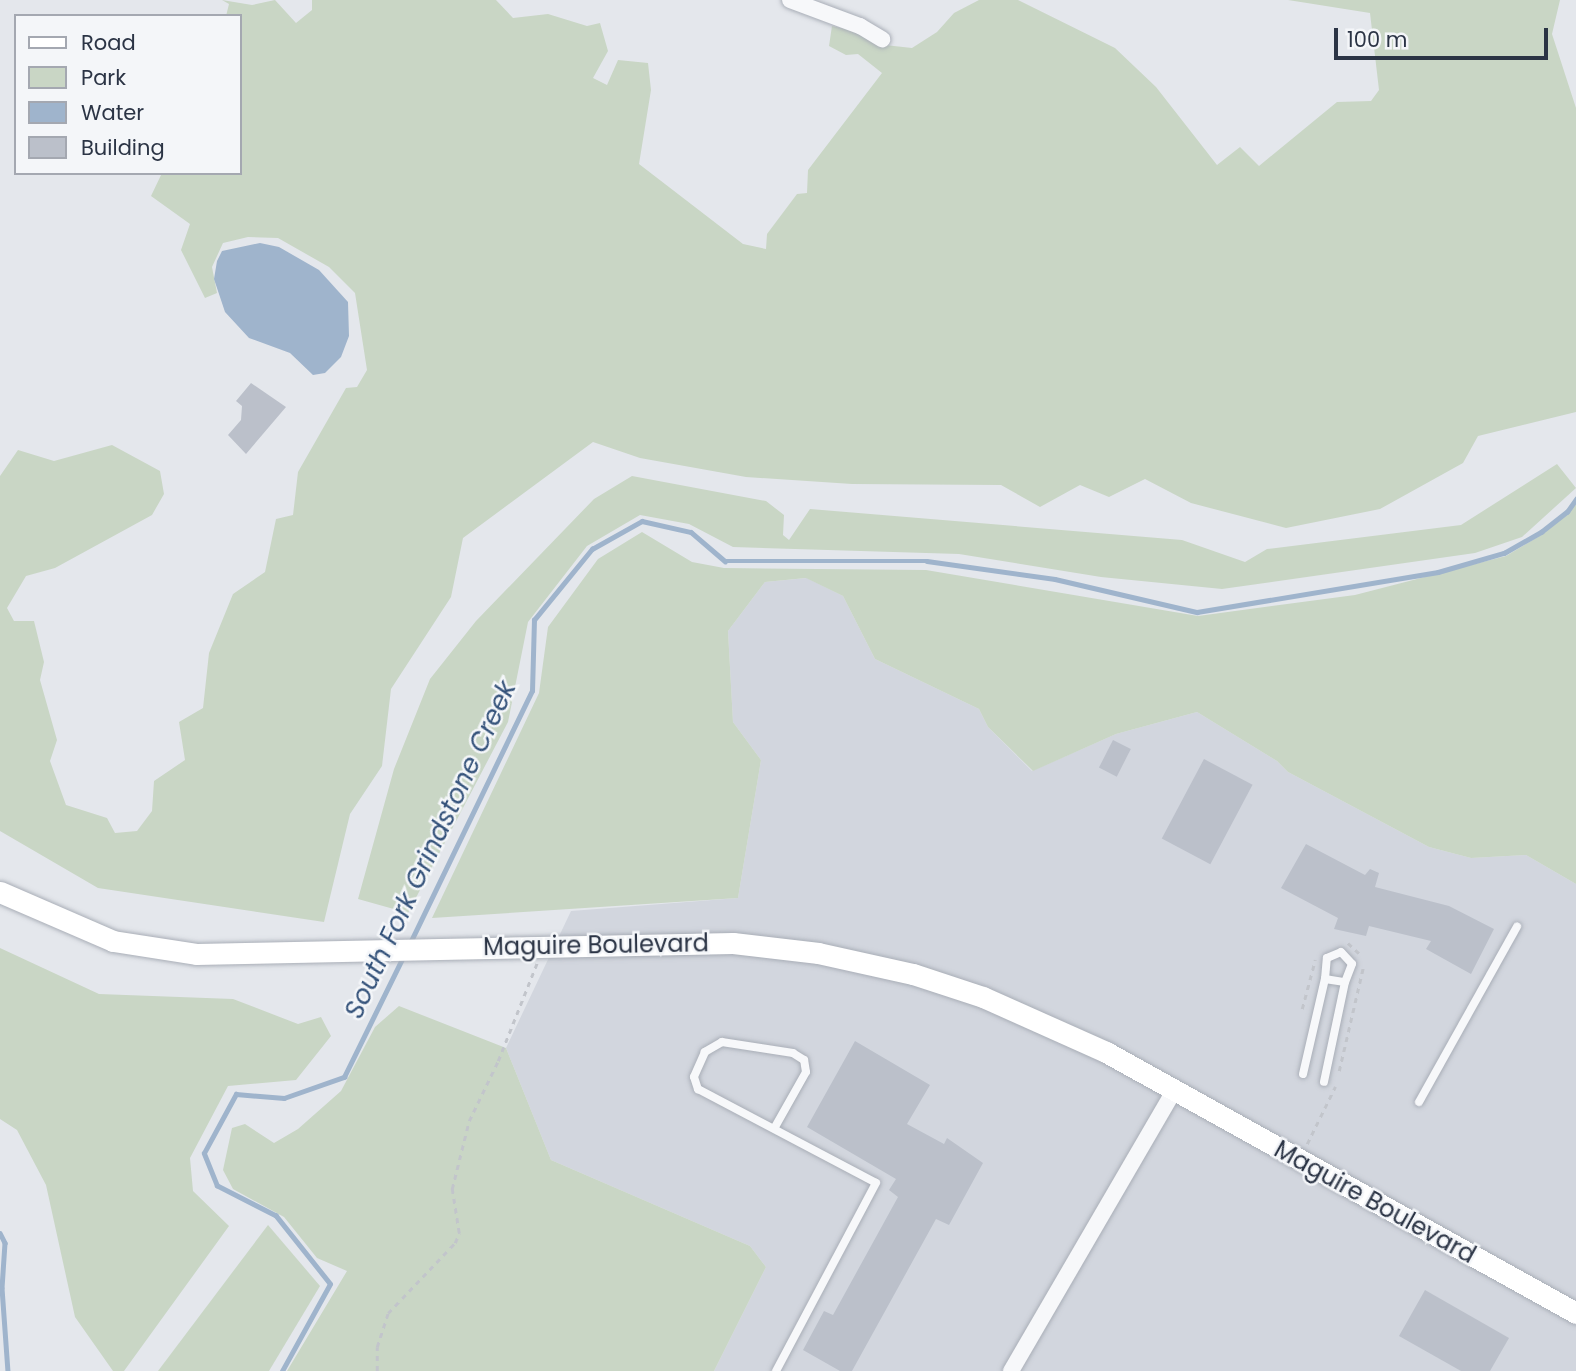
<!DOCTYPE html>
<style>
body{margin:0}
#map{position:relative;width:1576px;height:1371px;overflow:hidden;background:#e4e7ec;font-family:Poppins,sans-serif}
div>[style]{position:absolute}
.built>*{inset:0;background:#d2d6de}
.green>*{inset:0;background:#c9d6c5}
.water>*{inset:0;background:#9fb4cc}
.stream>*{height:4.5px;margin:-2.25px;padding:0 2.25px;transform-origin:2.25px;border-radius:2.25px;background:#9fb4cc}
.building>*{inset:0;background:#bbc0ca;transform-origin:0 0}
.path>*{height:2.5px;margin-top:-1.25px;transform-origin:0;background:repeating-linear-gradient(90deg,#c2c5cb 0 5px,transparent 0 10px)}
.roads{filter:drop-shadow(0 0 2px #a9aeb7) drop-shadow(0 0 2px #a9aeb7)}
.lane>*{height:8px;margin:-4px;padding:0 4px;transform-origin:4px;border-radius:4px;background:#f7f8fa}
.street>*{height:16px;margin:-8px;padding:0 8px;transform-origin:8px;border-radius:8px;background:#f7f8fa}
.secondary>*{height:21px;margin:-10.5px;padding:0 10.5px;transform-origin:10.5px;border-radius:10.5px;background:#fff}
span{translate:-50% -50%;white-space:nowrap;text-align:center;line-height:1.15;-webkit-text-stroke:5px #f4f6f9;paint-order:stroke}
.street-label{font-size:24px;color:#2b3445}
.water-label{font-size:26px;color:#34527a;font-style:italic}
.legend{position:absolute;left:14px;top:14px;width:228px;height:161px;box-sizing:border-box;background:#f4f6f9;border:2px solid #a4a8b1;margin:0;padding:9px 12px;list-style:none;font-size:21px;color:#2b3445}
.legend li{display:flex;align-items:center;gap:14px;height:35px}
.legend b{width:35px;border:2px solid #a4a8b1}
.scale{position:absolute;left:1334px;top:28px;width:214px;height:32px;box-sizing:border-box;border:4px solid #2b3445;border-top:0;padding-left:9px;font-size:21px;line-height:24px;white-space:nowrap;color:#2b3445;-webkit-text-stroke:5px #f4f6f9;paint-order:stroke}
</style>
<div id="map">
<div class="built">
<i style="clip-path:polygon(807px 578px,843px 596px,875px 659px,979px 709px,988px 727px,1032px 771px,1116px 734px,1197px 712px,1277px 761px,1288px 772px,1429px 847px,1471px 858px,1526px 855px,1576px 884px,1576px 1371px,714px 1371px,766px 1267px,750px 1246px,551px 1160px,506px 1048px,571px 911px,738px 898px,761px 760px,733px 722px,728px 631px,765px 582px)"></i>
</div>
<div class="green">
<i style="clip-path:polygon(222px 0,252px 5px,275px 0,296px 23px,312px 10px,312px 0,496px 0,513px 18px,548px 14px,587px 26px,600px 23px,608px 51px,593px 78px,607px 85px,618px 60px,648px 63px,651px 90px,639px 164px,743px 244px,766px 249px,767px 234px,797px 194px,807px 193px,808px 170px,882px 73px,858px 54px,846px 55px,829px 46px,832px 26px,864px 33px,885px 45px,912px 48px,937px 32px,954px 13px,979px 0,1018px 0,1115px 48px,1156px 87px,1217px 165px,1240px 147px,1259px 166px,1337px 102px,1371px 101px,1379px 90px,1370px 13px,1288px 0,1560px 0,1552px 34px,1576px 108px,1576px 412px,1478px 436px,1463px 463px,1380px 509px,1286px 528px,1191px 503px,1145px 479px,1109px 497px,1080px 485px,1040px 507px,1001px 485px,852px 484px,746px 477px,640px 458px,593px 442px,463px 538px,451px 597px,391px 689px,382px 766px,350px 814px,324px 922px,98px 888px,0 831px,0 476px,18px 450px,54px 461px,112px 445px,160px 471px,164px 494px,152px 515px,55px 568px,26px 576px,7px 608px,14px 621px,34px 621px,44px 662px,40px 680px,57px 740px,50px 761px,66px 805px,107px 818px,115px 833px,137px 831px,152px 811px,154px 781px,185px 760px,179px 722px,203px 708px,209px 653px,233px 594px,265px 572px,276px 519px,293px 515px,298px 472px,346px 388px,357px 387px,367px 370px,355px 293px,329px 267px,278px 238px,248px 237px,223px 243px,212px 267px,217px 293px,205px 298px,181px 250px,190px 224px,151px 196px,162px 173px,240px 173px,240px 16px,226px 16px,229px 4px)"></i>
<i style="clip-path:polygon(1557px 464px,1576px 488px,1522px 537px,1475px 553px,1222px 589px,1101px 577px,959px 554px,733px 547px,689px 524px,640px 515px,587px 546px,528px 622px,508px 722px,408px 913px,358px 899px,394px 769px,430px 679px,476px 621px,594px 499px,632px 476px,766px 501px,784px 515px,783px 535px,789px 540px,810px 509px,1182px 540px,1245px 562px,1267px 549px,1461px 525px)"></i>
<i style="clip-path:polygon(1576px 504px,1576px 884px,1526px 855px,1471px 858px,1429px 847px,1288px 772px,1277px 761px,1197px 712px,1116px 734px,1033px 771px,988px 727px,979px 709px,875px 659px,843px 596px,806px 578px,765px 582px,728px 631px,733px 722px,761px 760px,738px 898px,432px 918px,539px 693px,548px 627px,598px 559px,642px 532px,692px 562px,724px 568px,926px 570px,1198px 616px,1355px 595px,1506px 556px,1543px 534px)"></i>
<i style="clip-path:polygon(0 948px,99px 994px,233px 999px,298px 1024px,321px 1017px,331px 1036px,296px 1080px,228px 1086px,190px 1158px,193px 1191px,229px 1226px,124px 1371px,113px 1371px,75px 1317px,46px 1185px,17px 1130px,0 1119px)"></i>
<i style="clip-path:polygon(399px 1006px,506px 1048px,551px 1160px,750px 1246px,766px 1267px,714px 1371px,287px 1371px,347px 1271px,317px 1258px,284px 1217px,233px 1189px,223px 1170px,232px 1128px,245px 1124px,274px 1143px,298px 1129px,341px 1091px,375px 1027px)"></i>
<i style="clip-path:polygon(268px 1225px,320px 1286px,269px 1371px,158px 1371px)"></i>
</div>
<div class="water">
<i style="clip-path:polygon(260px 243px,279px 247px,319px 270px,348px 302px,349px 336px,341px 357px,325px 373px,313px 375px,290px 353px,249px 338px,225px 312px,214px 279px,217px 261px,222px 251px)"></i>
</div>
<div class="stream">
<i style="left:410px;top:943px;width:280px;rotate:-64.2deg"></i>
<i style="left:532px;top:691px;width:71px;rotate:-88.4deg"></i>
<i style="left:534px;top:620px;width:92px;rotate:-50.8deg"></i>
<i style="left:592px;top:549px;width:57px;rotate:-29.2deg"></i>
<i style="left:642px;top:521px;width:50px;rotate:12.7deg"></i>
<i style="left:691px;top:532px;width:45px;rotate:40.5deg"></i>
<i style="left:725px;top:561px;width:202px"></i>
<i style="left:927px;top:561px;width:129px;rotate:8deg"></i>
<i style="left:1055px;top:579px;width:146px;rotate:13.1deg"></i>
<i style="left:1197px;top:612px;width:244px;rotate:-9.4deg"></i>
<i style="left:1438px;top:572px;width:69px;rotate:-16.1deg"></i>
<i style="left:1504px;top:553px;width:43px;rotate:-29.6deg"></i>
<i style="left:1541px;top:532px;width:33px;rotate:-38deg"></i>
<i style="left:1567px;top:512px;width:16px;rotate:-55deg"></i>
<i style="left:0;top:1233px;width:11px;rotate:63deg"></i>
<i style="left:5px;top:1243px;width:45px;rotate:93.8deg"></i>
<i style="left:2px;top:1288px;width:83px;rotate:85.9deg"></i>
<i style="left:282px;top:1371px;width:99px;rotate:-61.1deg"></i>
<i style="left:330px;top:1284px;width:87px;rotate:-128.5deg"></i>
<i style="left:276px;top:1216px;width:66px;rotate:-153deg"></i>
<i style="left:217px;top:1186px;width:35px;rotate:-112deg"></i>
<i style="left:204px;top:1153px;width:67px;rotate:-61.5deg"></i>
<i style="left:236px;top:1094px;width:48px;rotate:4.8deg"></i>
<i style="left:284px;top:1098px;width:64px;rotate:-19.3deg"></i>
<i style="left:344px;top:1077px;width:134px;rotate:-63.8deg"></i>
</div>
<div class="building">
<i style="clip-path:polygon(251px 383px,286px 407px,246px 454px,228px 435px,241px 420px,242px 406px,236px 401px)"></i>
<i style="left:1113px;top:740px;width:20px;height:31px;rotate:27deg"></i>
<i style="left:1204px;top:759px;width:55px;height:90px;rotate:28deg"></i>
<i style="clip-path:polygon(1306px 844px,1365px 875px,1370px 869px,1379px 873px,1375px 887px,1449px 906px,1494px 929px,1471px 974px,1426px 949px,1431px 941px,1369px 926px,1366px 936px,1334px 929px,1338px 918px,1281px 888px)"></i>
<i style="clip-path:polygon(855px 1041px,930px 1085px,907px 1124px,944px 1144px,947px 1138px,983px 1163px,949px 1225px,936px 1219px,852px 1371px,840px 1371px,803px 1350px,824px 1311px,833px 1315px,898px 1197px,889px 1190px,896px 1179px,807px 1127px)"></i>
<i style="clip-path:polygon(1425px 1290px,1509px 1338px,1490px 1371px,1461px 1371px,1399px 1336px)"></i>
</div>
<div class="path">
<i style="left:1348px;top:943px;width:18px;rotate:43deg"></i>
<i style="left:1302px;top:1009px;width:51px;rotate:-75.1deg"></i>
<i style="left:1339px;top:1071px;width:106px;rotate:-76.9deg"></i>
<i style="left:1307px;top:1144px;width:64px;rotate:-63.8deg"></i>
<i style="left:377px;top:1371px;width:24px;rotate:-90deg"></i>
<i style="left:377px;top:1347px;width:36px;rotate:-72deg"></i>
<i style="left:388px;top:1313px;width:97px;rotate:-46.3deg"></i>
<i style="left:455px;top:1243px;width:11px;rotate:-68deg"></i>
<i style="left:459px;top:1233px;width:45px;rotate:-99deg"></i>
<i style="left:452px;top:1189px;width:70px;rotate:-76deg"></i>
<i style="left:469px;top:1121px;width:67px;rotate:-64.2deg"></i>
<i style="left:498px;top:1061px;width:105px;rotate:-68.3deg"></i>
</div>
<div class="roads">
<div class="lane">
<i style="left:1325px;top:979px;width:21px;rotate:-85deg"></i>
<i style="left:1327px;top:958px;width:15px;rotate:-23deg"></i>
<i style="left:1341px;top:952px;width:16px;rotate:47deg"></i>
<i style="left:1352px;top:964px;width:19px;rotate:111deg"></i>
<i style="left:1303px;top:1074px;width:98px;rotate:-77deg"></i>
<i style="left:1325px;top:979px;width:20px;rotate:9deg"></i>
<i style="left:1345px;top:982px;width:102px;rotate:101.9deg"></i>
<i style="left:1419px;top:1102px;width:201px;rotate:-60.8deg"></i>
<i style="left:775px;top:1127px;width:63px;rotate:-60.6deg"></i>
<i style="left:806px;top:1072px;width:12px;rotate:-99deg"></i>
<i style="left:804px;top:1060px;width:13px;rotate:-148deg"></i>
<i style="left:793px;top:1053px;width:72px;rotate:-171.2deg"></i>
<i style="left:722px;top:1042px;width:20px;rotate:150deg"></i>
<i style="left:705px;top:1052px;width:27px;rotate:114deg"></i>
<i style="left:694px;top:1077px;width:13px;rotate:72deg"></i>
<i style="left:698px;top:1089px;width:201px;rotate:27.8deg"></i>
<i style="left:876px;top:1183px;width:213px;rotate:118deg"></i>
</div>
<div class="street">
<i style="left:790px;top:0;width:75px;rotate:20.4deg"></i>
<i style="left:860px;top:26px;width:26px;rotate:31deg"></i>
<i style="left:1011px;top:1371px;width:324px;rotate:-59.8deg"></i>
</div>
<div class="secondary">
<i style="left:0;top:892px;width:123px;rotate:23.4deg"></i>
<i style="left:113px;top:941px;width:84px;rotate:8.9deg"></i>
<i style="left:196px;top:954px;width:537px;rotate:-1.17deg"></i>
<i style="left:733px;top:943px;width:86px;rotate:6.7deg"></i>
<i style="left:818px;top:953px;width:97px;rotate:12.5deg"></i>
<i style="left:913px;top:974px;width:74px;rotate:18.2deg"></i>
<i style="left:983px;top:997px;width:135px;rotate:24.1deg"></i>
<i style="left:1106px;top:1052px;width:538px;rotate:29.04deg"></i>
</div>
</div>
<div class="street-label">
<span style="left:596px;top:945px;rotate:-1deg">Maguire Boulevard</span>
<span style="left:1375px;top:1202px;rotate:29deg">Maguire Boulevard</span>
</div>
<div class="water-label">
<span style="left:431px;top:850px;rotate:-65deg">South Fork Grindstone Creek</span>
</div>
<ul class="legend">
<li><b style="height:9px;background:#fff"></b>Road</li>
<li><b style="height:19px;background:#c9d6c5"></b>Park</li>
<li><b style="height:19px;background:#9fb4cc"></b>Water</li>
<li><b style="height:19px;background:#bbc0ca"></b>Building</li>
</ul>
<div class="scale">100 m</div>
</div>
